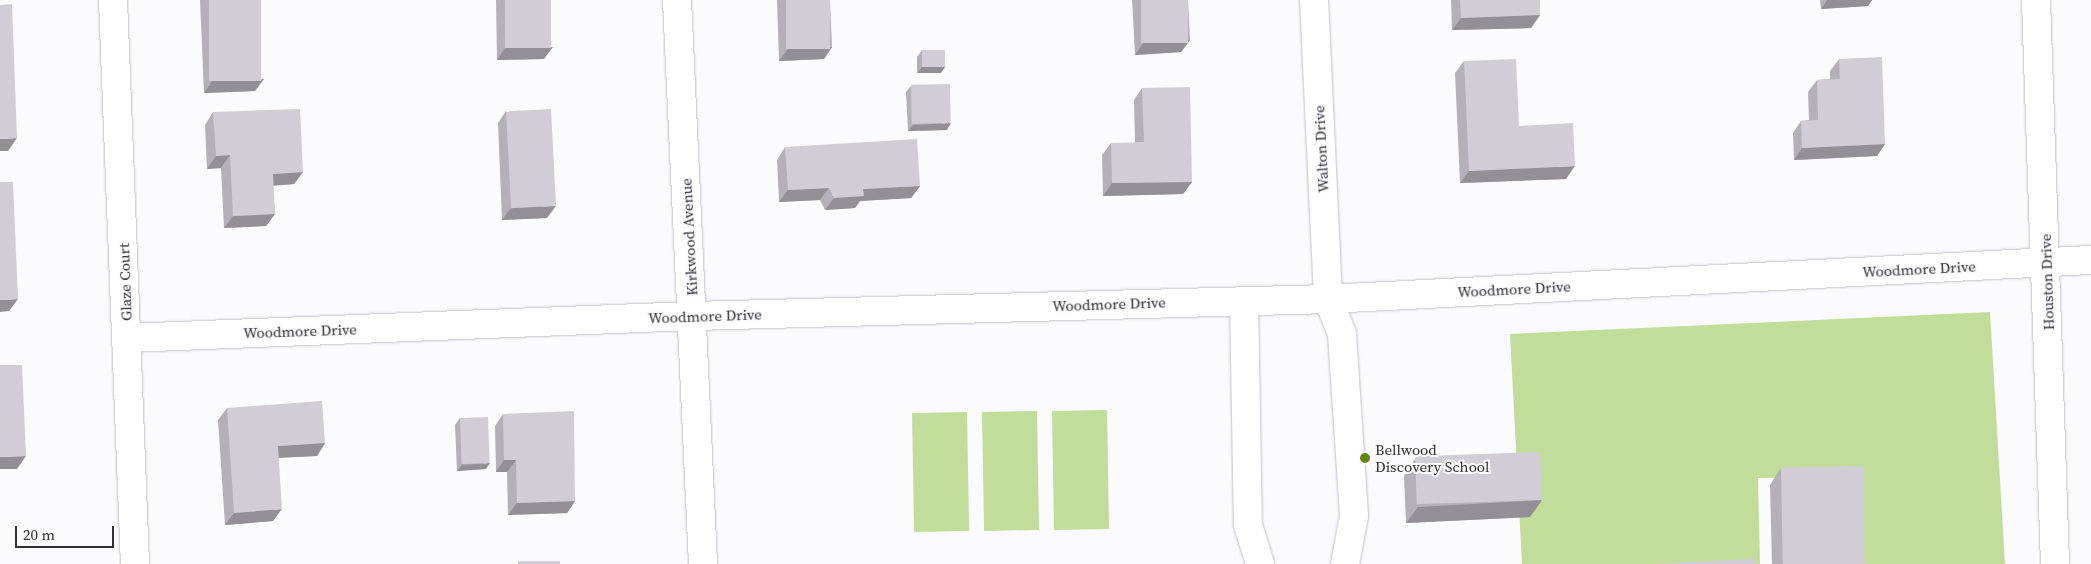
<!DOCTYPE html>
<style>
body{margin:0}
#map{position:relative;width:2091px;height:564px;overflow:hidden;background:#fbfafe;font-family:"Source Serif 4",serif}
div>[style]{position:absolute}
.green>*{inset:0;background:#c0dd9a;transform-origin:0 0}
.roads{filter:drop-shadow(0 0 1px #c2bfc8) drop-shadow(0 0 1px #c2bfc8)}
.minor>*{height:28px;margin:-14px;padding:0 14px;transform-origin:14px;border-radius:14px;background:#fff}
.wall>*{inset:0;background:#b4b0b9}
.shaded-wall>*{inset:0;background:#929096}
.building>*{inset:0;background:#d1cdd7;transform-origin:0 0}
.dots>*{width:14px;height:14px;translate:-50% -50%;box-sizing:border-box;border:2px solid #fbfafe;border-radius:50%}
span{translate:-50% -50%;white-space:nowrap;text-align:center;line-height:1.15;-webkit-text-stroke:4px #fbfafe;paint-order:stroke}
.street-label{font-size:15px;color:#313033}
.poi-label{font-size:15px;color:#313033}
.left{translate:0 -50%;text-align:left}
.scale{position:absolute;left:15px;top:526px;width:99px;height:22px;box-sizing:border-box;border:2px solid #313033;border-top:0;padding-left:6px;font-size:15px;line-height:18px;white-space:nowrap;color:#313033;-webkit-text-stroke:4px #fbfafe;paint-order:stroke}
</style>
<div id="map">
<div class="green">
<i style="clip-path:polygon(1990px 312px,2005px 564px,1862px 564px,1858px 477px,1758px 478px,1760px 564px,1522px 564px,1510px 334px)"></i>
<i style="left:1107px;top:410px;width:119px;height:55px;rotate:89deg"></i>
<i style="left:1037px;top:411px;width:119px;height:55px;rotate:89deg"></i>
<i style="left:967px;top:412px;width:119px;height:55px;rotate:89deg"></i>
</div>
<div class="roads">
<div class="minor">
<i style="left:113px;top:0;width:564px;rotate:87.77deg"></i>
<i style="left:677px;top:0;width:565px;rotate:87.36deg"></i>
<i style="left:1314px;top:0;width:299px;rotate:87.3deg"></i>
<i style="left:1328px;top:299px;width:38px;rotate:68deg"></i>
<i style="left:1342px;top:334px;width:182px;rotate:86.2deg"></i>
<i style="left:1354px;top:516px;width:49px;rotate:100.6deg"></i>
<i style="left:2036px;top:0;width:564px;rotate:88.07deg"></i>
<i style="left:1244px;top:301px;width:224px;rotate:89deg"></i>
<i style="left:1248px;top:525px;width:41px;rotate:72.9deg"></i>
<i style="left:127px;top:338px;width:566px;rotate:-2.23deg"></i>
<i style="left:693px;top:316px;width:635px;rotate:-1.53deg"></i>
<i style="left:1328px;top:299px;width:764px;rotate:-2.93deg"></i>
</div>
</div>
<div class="wall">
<i style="clip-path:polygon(200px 0,261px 0,255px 91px,204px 93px)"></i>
<i style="clip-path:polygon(496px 0,551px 0,544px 59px,497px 60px)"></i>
<i style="clip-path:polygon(777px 0,830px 0,832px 47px,824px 59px,779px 61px)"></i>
<i style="clip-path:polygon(1132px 0,1188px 0,1190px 40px,1181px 52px,1135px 55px)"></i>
<i style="clip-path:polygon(1451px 0,1540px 0,1540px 15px,1531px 28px,1452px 30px)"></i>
<i style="clip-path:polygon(1820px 0,1872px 0,1868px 6px,1821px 9px)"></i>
<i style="clip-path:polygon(922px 50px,945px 67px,941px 73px,917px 73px,917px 57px)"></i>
<i style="clip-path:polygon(1839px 59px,1885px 144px,1877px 156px,1794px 160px,1793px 133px,1801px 121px,1809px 120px,1808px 92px,1817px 80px,1830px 79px,1830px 71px)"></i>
<i style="clip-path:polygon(1464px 61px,1519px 126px,1566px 179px,1460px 183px,1455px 73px)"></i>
<i style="clip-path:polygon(911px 86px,947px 130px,908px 131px,906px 92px)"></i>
<i style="clip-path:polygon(1142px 88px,1192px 182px,1183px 194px,1103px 196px,1102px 155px,1111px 143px,1135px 143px,1134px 100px)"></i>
<i style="clip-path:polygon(506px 111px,547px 218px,502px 220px,498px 123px)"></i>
<i style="clip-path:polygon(213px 112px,303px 172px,294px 184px,273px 186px,275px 214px,266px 226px,224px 228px,221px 168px,207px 169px,205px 125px)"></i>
<i style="clip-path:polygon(785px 147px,920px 186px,911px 198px,860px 201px,855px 208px,825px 210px,820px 200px,779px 202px,777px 160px)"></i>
<i style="clip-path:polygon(227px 408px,325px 443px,317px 456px,279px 458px,273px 521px,225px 525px,218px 420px)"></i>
<i style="clip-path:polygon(503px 414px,575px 501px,567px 513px,508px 515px,507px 472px,496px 472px,495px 426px)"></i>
<i style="clip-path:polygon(460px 418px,486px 469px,457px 471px,455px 425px)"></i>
<i style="clip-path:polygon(1415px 459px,1542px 500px,1530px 517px,1406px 523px,1404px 476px)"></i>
<i style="clip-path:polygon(1781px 468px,1865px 564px,1772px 564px,1770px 485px)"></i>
</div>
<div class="shaded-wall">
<i style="clip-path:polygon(1827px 0,1872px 0,1868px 6px,1821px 9px)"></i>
<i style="clip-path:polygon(1540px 15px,1531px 28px,1452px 30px,1461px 18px)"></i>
<i style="clip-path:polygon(1190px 40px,1181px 52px,1135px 55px,1143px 43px)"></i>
<i style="clip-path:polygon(553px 47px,544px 59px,497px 60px,505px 48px)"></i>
<i style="clip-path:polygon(832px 47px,824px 59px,779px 61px,788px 49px)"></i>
<i style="clip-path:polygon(922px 67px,945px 67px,941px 73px,917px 73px)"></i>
<i style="clip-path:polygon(264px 79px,255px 91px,204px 93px,212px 81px)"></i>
<i style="clip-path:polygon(951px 123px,947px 130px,908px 131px,913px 125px)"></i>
<i style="clip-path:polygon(17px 138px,8px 151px,0 151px,0 139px)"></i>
<i style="clip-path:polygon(1885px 144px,1877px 156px,1794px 160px,1802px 148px)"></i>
<i style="clip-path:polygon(230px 155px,221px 168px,207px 169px,216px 156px)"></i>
<i style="clip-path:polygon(1575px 166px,1566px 179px,1460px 183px,1469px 171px)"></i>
<i style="clip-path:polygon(303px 172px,294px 184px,264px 186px,273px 174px)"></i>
<i style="clip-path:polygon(1192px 182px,1183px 194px,1103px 196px,1112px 183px)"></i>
<i style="clip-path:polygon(920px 186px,911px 198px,860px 201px,855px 208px,825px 210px,834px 198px,863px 189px)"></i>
<i style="clip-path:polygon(829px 188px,820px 200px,779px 202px,788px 190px)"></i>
<i style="clip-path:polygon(556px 206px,547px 218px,502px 220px,511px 208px)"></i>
<i style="clip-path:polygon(275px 214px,266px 226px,224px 228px,233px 216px)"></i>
<i style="clip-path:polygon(18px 299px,9px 311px,0 312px,0 300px)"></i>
<i style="clip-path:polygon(325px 443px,317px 456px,269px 458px,278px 446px)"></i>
<i style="clip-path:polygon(26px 456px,17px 469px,0 469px,0 457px)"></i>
<i style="clip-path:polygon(504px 460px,516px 460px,507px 472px,496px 472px)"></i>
<i style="clip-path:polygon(490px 463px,486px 469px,457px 471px,462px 465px)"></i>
<i style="clip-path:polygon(1542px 500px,1530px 517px,1406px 523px,1418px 507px)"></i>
<i style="clip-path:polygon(575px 501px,567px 513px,508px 515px,517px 503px)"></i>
<i style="clip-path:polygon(282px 509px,273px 521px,225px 525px,234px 513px)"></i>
</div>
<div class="building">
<i style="left:209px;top:0;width:52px;height:81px"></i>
<i style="left:505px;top:0;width:46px;height:48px"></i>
<i style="left:786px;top:0;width:44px;height:49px"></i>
<i style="left:1141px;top:0;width:47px;height:43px"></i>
<i style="clip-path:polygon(1460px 0,1540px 0,1540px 15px,1461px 18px)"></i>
<i style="clip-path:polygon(12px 4px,17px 138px,0 139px,0 5px)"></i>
<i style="left:922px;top:50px;width:23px;height:17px"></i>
<i style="clip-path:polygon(1882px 57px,1885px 144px,1802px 148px,1801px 121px,1818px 120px,1817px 80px,1840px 79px,1839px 59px)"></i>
<i style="clip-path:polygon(1516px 59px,1519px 126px,1573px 123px,1575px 166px,1469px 171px,1464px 61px)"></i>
<i style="left:950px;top:84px;width:39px;height:39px;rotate:89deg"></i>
<i style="clip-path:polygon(1190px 87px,1192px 182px,1112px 183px,1111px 143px,1144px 142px,1142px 88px)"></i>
<i style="clip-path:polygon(300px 109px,303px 172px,273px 174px,275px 214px,233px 216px,230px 155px,216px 156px,213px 112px)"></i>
<i style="left:551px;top:109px;width:97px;height:45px;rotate:87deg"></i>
<i style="clip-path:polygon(917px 139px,920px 186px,863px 189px,864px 196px,834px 198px,829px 188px,788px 190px,785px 147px)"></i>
<i style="clip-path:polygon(0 182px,13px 182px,18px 299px,0 300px)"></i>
<i style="clip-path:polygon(0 365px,22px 365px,26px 456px,0 457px)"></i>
<i style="clip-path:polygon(322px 401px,325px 443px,278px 446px,282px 509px,234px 513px,227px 408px)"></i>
<i style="clip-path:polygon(574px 411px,575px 501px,517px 503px,516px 460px,504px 460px,503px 414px)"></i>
<i style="left:488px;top:417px;width:46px;height:28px;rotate:88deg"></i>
<i style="left:1540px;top:452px;width:48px;height:125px;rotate:88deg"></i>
<i style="left:1863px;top:466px;width:98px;height:82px;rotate:89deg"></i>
<i style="clip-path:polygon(1754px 559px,1755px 564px,1652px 564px)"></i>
<i style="left:518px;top:561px;width:42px;height:3px"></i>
</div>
<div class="dots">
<i style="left:1365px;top:458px;background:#61870d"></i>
</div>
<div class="street-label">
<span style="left:1321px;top:149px;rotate:-93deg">Walton Drive</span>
<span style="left:689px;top:237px;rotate:-93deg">Kirkwood Avenue</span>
<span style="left:1919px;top:269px;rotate:-3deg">Woodmore Drive</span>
<span style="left:125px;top:282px;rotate:-92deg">Glaze Court</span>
<span style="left:2047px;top:282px;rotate:-92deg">Houston Drive</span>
<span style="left:1514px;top:289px;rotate:-3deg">Woodmore Drive</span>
<span style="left:1109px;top:304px;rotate:-2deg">Woodmore Drive</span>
<span style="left:705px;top:316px;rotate:-2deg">Woodmore Drive</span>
<span style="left:300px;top:331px;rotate:-2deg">Woodmore Drive</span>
</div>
<div class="poi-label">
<span class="left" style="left:1375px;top:458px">Bellwood<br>Discovery School</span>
</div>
<div class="scale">20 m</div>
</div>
